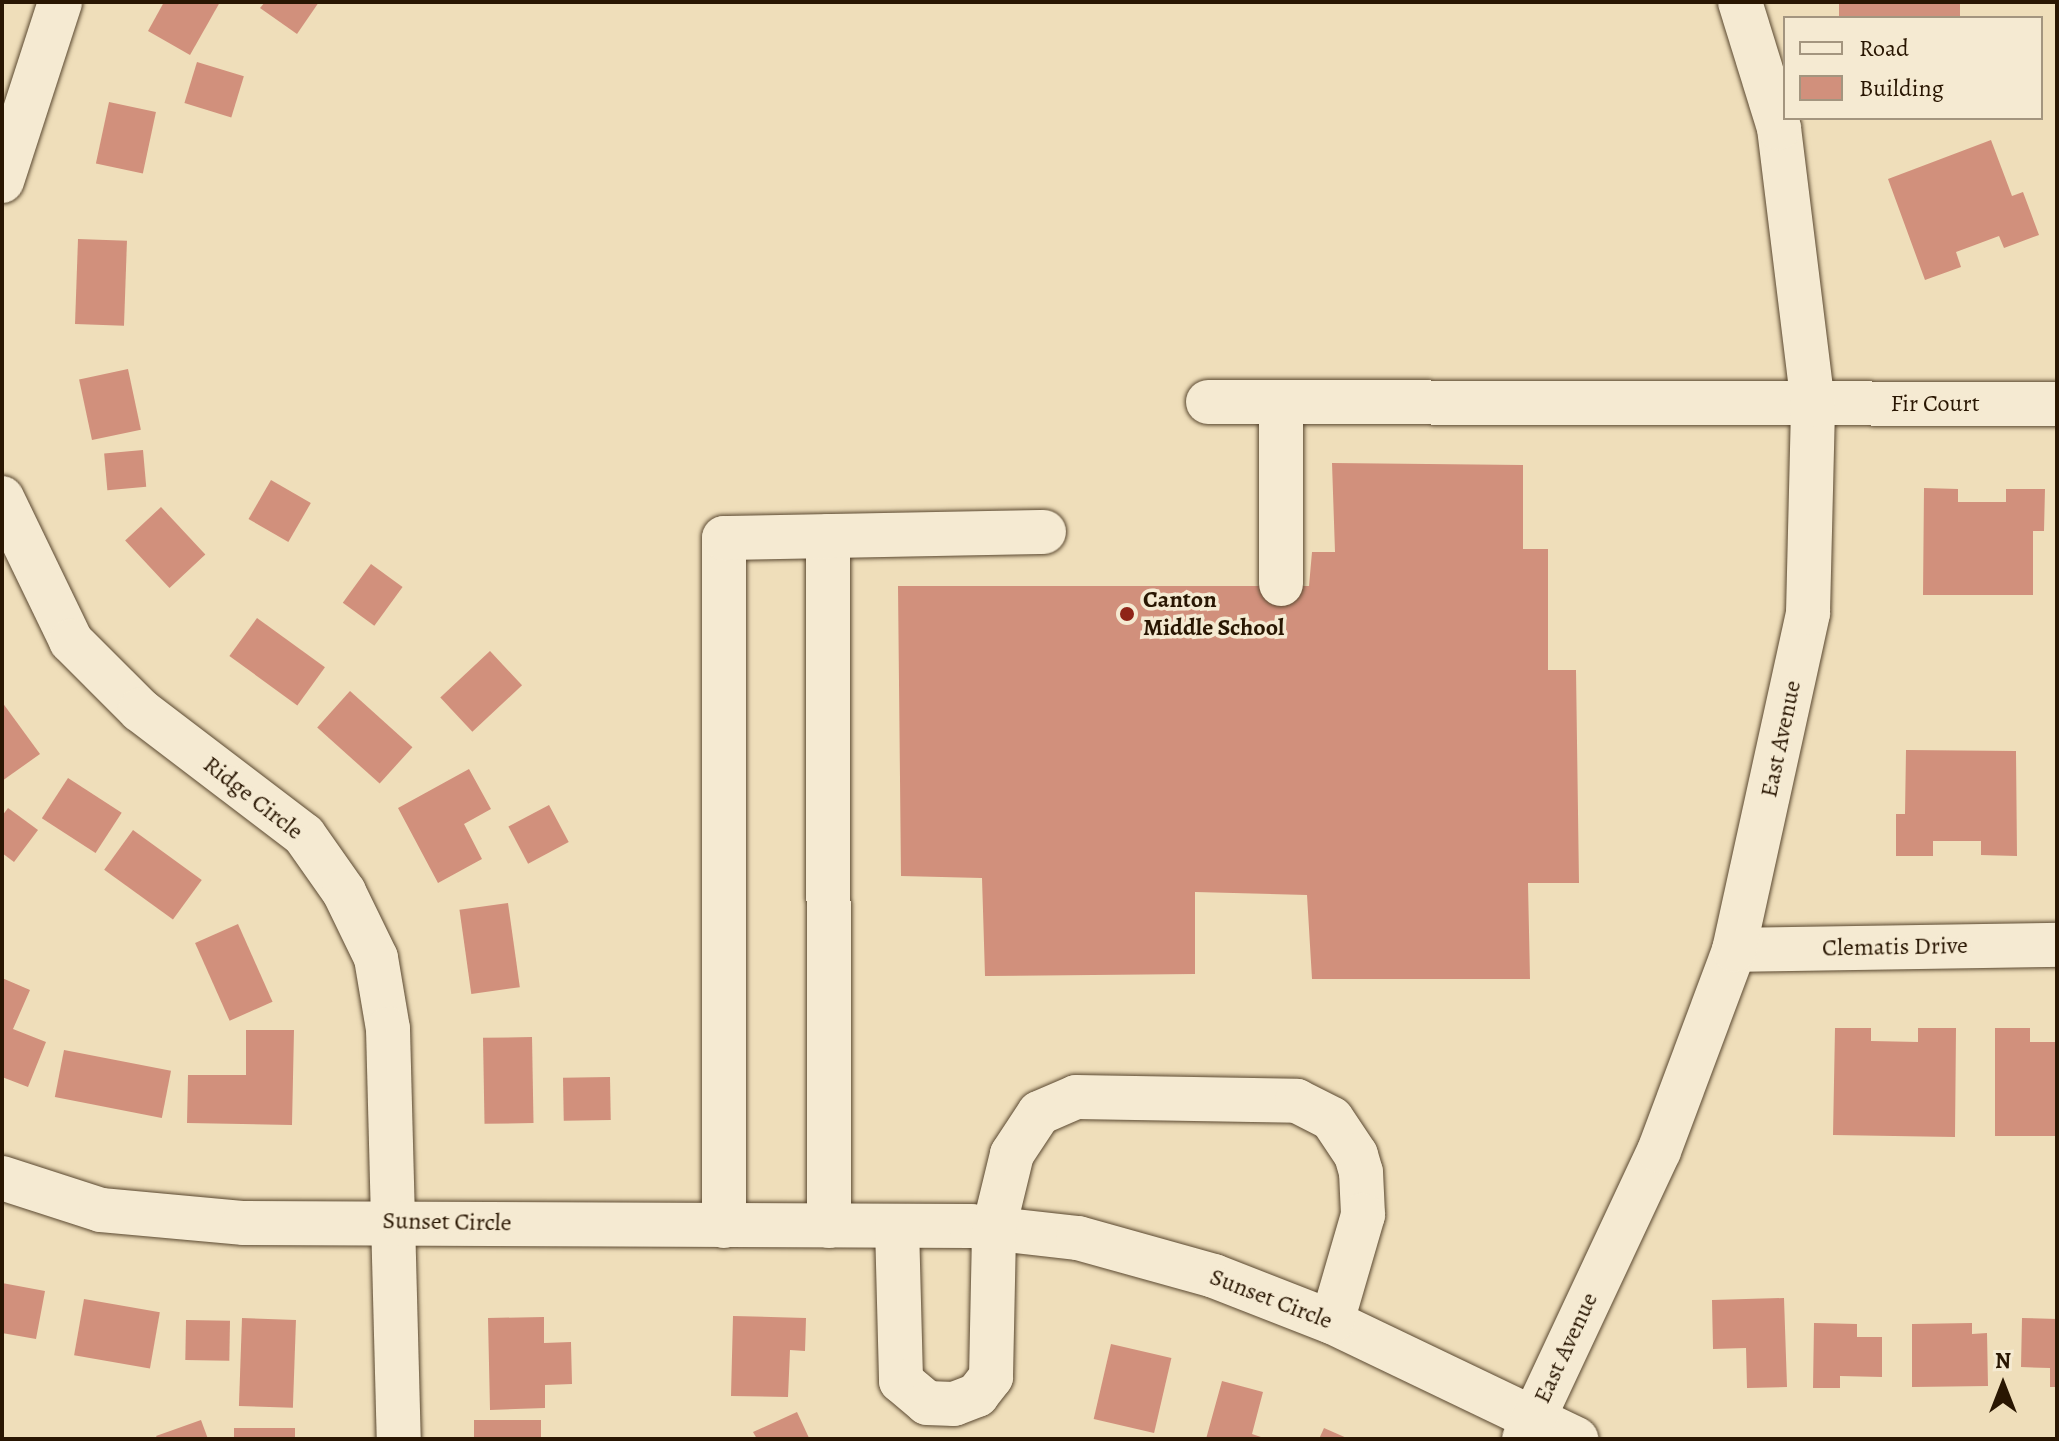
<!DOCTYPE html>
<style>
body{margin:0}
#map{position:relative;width:2059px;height:1441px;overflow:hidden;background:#efdeba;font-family:Alegreya,serif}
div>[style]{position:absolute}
.building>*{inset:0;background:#d1907c;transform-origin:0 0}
.roads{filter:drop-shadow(0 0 2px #5a4830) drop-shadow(0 0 2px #5a4830)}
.minor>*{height:44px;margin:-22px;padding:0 22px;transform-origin:22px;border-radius:22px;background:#f5ead2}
.dots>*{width:22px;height:22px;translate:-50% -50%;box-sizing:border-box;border:4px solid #f5ead2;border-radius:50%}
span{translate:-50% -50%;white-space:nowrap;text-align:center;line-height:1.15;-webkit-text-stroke:7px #f5ead2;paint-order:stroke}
.street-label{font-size:24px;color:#291602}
.poi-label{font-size:24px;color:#291602;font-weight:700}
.left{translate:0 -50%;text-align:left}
.frame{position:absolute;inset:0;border:4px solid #291602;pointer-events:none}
.legend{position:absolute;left:1783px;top:16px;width:260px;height:104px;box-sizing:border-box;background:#f5ead2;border:2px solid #a3957f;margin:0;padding:10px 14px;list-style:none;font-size:24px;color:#291602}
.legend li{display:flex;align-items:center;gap:16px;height:40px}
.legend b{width:40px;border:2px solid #a3957f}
.north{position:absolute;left:1963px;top:1345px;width:80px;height:80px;-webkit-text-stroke:6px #f5ead2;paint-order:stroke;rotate:0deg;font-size:22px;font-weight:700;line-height:32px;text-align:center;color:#291602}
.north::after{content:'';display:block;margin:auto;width:28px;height:36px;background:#291602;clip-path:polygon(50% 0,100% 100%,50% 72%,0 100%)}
</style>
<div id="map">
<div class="building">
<i style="clip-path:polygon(164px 2px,220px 2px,190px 55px,148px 31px)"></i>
<i style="clip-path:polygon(265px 2px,319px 2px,297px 34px,260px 8px)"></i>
<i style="left:1839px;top:2px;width:121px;height:17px"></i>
<i style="left:197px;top:62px;width:49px;height:43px;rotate:17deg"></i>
<i style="left:109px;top:102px;width:48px;height:63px;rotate:12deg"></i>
<i style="clip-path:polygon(1991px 140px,2012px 196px,2023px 192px,2039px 235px,2004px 248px,1999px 236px,1956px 252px,1961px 267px,1925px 280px,1888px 179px)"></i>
<i style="left:78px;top:239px;width:49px;height:85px;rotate:2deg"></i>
<i style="left:128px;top:369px;width:62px;height:50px;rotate:78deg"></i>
<i style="left:143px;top:450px;width:37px;height:39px;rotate:85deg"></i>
<i style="clip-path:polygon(1332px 463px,1523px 465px,1523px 549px,1548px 549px,1548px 670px,1576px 670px,1579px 883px,1528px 883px,1530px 979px,1312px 979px,1307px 895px,1195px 892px,1195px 974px,985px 976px,982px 878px,901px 876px,898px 586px,1309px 586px,1312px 552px,1335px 552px)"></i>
<i style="left:271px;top:480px;width:46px;height:45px;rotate:30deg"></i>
<i style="clip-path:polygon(1924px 488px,1958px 489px,1958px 502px,2006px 502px,2006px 489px,2045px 489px,2044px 531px,2033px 531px,2033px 595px,1923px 595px)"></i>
<i style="left:161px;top:507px;width:65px;height:49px;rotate:47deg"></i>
<i style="left:371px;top:564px;width:39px;height:48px;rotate:36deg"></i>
<i style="left:257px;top:618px;width:84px;height:47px;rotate:36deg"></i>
<i style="left:490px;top:651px;width:47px;height:68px;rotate:47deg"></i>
<i style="left:350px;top:691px;width:84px;height:49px;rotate:42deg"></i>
<i style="clip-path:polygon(2px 702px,40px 754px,2px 781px)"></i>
<i style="clip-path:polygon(1906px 750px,2016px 751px,2017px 856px,1981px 855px,1981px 841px,1933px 841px,1933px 856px,1896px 856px,1896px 814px,1905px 814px)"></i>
<i style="clip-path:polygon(469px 769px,491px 809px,464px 824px,482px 859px,438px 883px,398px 808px)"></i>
<i style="left:68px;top:778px;width:64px;height:48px;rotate:33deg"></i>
<i style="left:549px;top:805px;width:42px;height:46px;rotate:62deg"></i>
<i style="clip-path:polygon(8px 808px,38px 830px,14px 862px,2px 853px,2px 816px)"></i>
<i style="left:133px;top:830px;width:85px;height:49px;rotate:36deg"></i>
<i style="left:508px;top:903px;width:85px;height:49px;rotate:82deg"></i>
<i style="left:238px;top:924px;width:85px;height:47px;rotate:66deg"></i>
<i style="clip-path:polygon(2px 978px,30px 990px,13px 1029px,46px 1042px,28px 1087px,2px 1077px)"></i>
<i style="clip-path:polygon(1835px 1028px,1871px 1028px,1871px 1041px,1918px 1042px,1918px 1028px,1956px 1028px,1955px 1137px,1833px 1135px)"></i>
<i style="clip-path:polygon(1995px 1028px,2030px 1028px,2030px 1042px,2057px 1042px,2057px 1136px,1995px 1136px)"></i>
<i style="clip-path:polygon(246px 1030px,294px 1030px,292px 1125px,187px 1123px,188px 1075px,246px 1075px)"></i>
<i style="left:532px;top:1037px;width:86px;height:49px;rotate:89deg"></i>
<i style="left:64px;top:1050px;width:109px;height:48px;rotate:11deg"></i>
<i style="left:610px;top:1077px;width:43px;height:47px;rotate:89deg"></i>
<i style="clip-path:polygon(2px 1283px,45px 1291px,36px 1339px,2px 1333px)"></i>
<i style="clip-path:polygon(1784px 1298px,1787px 1387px,1747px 1388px,1746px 1348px,1713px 1349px,1712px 1300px)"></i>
<i style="left:84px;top:1299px;width:77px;height:57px;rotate:10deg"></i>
<i style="clip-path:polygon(733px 1316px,806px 1318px,805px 1351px,790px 1350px,788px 1397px,731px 1396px)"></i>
<i style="clip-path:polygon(544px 1317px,544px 1343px,571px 1342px,572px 1384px,545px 1385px,545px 1408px,490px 1410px,488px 1318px)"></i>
<i style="left:242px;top:1318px;width:54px;height:88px;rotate:2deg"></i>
<i style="clip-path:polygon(2022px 1318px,2057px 1319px,2057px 1387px,2050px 1387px,2050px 1368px,2021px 1367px)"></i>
<i style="left:186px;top:1320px;width:44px;height:40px;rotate:1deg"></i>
<i style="clip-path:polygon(1814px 1323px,1857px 1324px,1857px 1337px,1882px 1337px,1882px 1377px,1840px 1376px,1840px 1388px,1813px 1388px)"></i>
<i style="clip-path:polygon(1972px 1323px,1972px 1334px,1987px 1333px,1988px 1386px,1912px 1387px,1912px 1324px)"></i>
<i style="left:1111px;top:1344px;width:62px;height:77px;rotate:13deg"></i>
<i style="clip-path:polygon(1222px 1381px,1263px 1392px,1252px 1434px,1267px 1439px,1206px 1439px)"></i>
<i style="clip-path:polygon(797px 1412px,809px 1438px,757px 1439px,753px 1432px)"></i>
<i style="clip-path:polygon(201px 1420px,208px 1439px,158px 1439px,156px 1436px)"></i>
<i style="left:474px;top:1420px;width:67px;height:19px"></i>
<i style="left:295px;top:1428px;width:11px;height:61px;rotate:90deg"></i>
<i style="clip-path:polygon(1324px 1428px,1349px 1439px,1319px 1439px)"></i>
</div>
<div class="roads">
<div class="minor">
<i style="left:2px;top:181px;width:188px;rotate:-72deg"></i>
<i style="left:1208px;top:402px;width:849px;rotate:0.13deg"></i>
<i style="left:1281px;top:402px;width:182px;rotate:90deg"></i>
<i style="left:2px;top:498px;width:159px;rotate:64.2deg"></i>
<i style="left:71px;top:641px;width:98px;rotate:45deg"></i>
<i style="left:140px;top:710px;width:206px;rotate:37.3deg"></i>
<i style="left:304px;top:835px;width:70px;rotate:54.9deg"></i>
<i style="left:344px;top:892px;width:73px;rotate:64.1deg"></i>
<i style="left:376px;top:958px;width:72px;rotate:80.4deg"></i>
<i style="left:388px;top:1029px;width:410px;rotate:88.5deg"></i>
<i style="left:828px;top:536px;width:690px;rotate:89.92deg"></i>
<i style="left:1734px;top:950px;width:323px;rotate:-0.9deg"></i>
<i style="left:2px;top:1178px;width:104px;rotate:17.9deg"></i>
<i style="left:101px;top:1210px;width:144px;rotate:5.2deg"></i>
<i style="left:244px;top:1223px;width:727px;rotate:0.24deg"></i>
<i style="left:971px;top:1226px;width:108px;rotate:6.4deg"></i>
<i style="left:1078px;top:1238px;width:141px;rotate:15.6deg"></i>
<i style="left:1214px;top:1276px;width:127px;rotate:21.3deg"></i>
<i style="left:1332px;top:1322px;width:271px;rotate:25.6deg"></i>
<i style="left:724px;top:1226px;width:688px;rotate:-90deg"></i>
<i style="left:724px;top:538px;width:320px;rotate:-1.1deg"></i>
<i style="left:897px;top:1226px;width:155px;rotate:88.5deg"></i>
<i style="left:901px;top:1381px;width:34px;rotate:40deg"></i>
<i style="left:927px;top:1403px;width:27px;rotate:2deg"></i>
<i style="left:954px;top:1404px;width:25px;rotate:-21deg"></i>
<i style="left:977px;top:1395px;width:23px;rotate:-52deg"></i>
<i style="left:991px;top:1377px;width:149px;rotate:-88.8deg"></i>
<i style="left:994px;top:1228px;width:76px;rotate:-76.3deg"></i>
<i style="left:1012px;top:1154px;width:49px;rotate:-56.6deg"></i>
<i style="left:1039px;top:1113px;width:40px;rotate:-23.4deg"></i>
<i style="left:1076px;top:1097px;width:221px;rotate:1deg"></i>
<i style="left:1297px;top:1101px;width:39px;rotate:27deg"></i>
<i style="left:1332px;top:1119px;width:43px;rotate:56.3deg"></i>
<i style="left:1356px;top:1155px;width:18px;rotate:74deg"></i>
<i style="left:1361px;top:1172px;width:43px;rotate:87.3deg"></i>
<i style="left:1363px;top:1215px;width:111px;rotate:106.2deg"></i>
<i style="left:1524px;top:1439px;width:318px;rotate:-64.9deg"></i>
<i style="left:1659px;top:1151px;width:215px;rotate:-69.5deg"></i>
<i style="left:1734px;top:950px;width:345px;rotate:-77.6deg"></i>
<i style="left:1808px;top:613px;width:208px;rotate:-88.6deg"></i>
<i style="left:1813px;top:405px;width:279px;rotate:-97deg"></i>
<i style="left:1779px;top:128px;width:132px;rotate:-107.2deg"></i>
</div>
</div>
<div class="dots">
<i style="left:1127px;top:614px;background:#8f2418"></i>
</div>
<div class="street-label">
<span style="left:1935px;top:404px">Fir Court</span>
<span style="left:1781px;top:739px;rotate:-78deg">East Avenue</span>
<span style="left:253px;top:798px;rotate:38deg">Ridge Circle</span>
<span style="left:1895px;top:947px;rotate:-1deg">Clematis Drive</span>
<span style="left:447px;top:1222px;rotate:1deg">Sunset Circle</span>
<span style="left:1271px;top:1299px;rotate:21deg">Sunset Circle</span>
<span style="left:1566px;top:1348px;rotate:-65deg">East Avenue</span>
</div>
<div class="poi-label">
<span class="left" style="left:1143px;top:614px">Canton<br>Middle School</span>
</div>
<div class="frame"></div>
<ul class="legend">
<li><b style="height:10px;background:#f5ead2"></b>Road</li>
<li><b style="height:22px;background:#d1907c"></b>Building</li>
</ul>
<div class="north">N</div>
</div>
